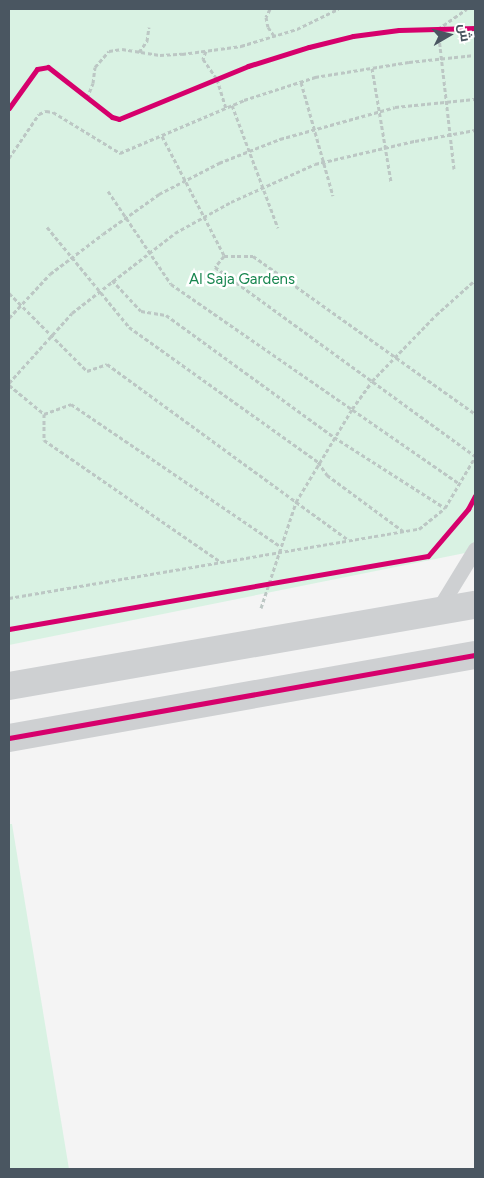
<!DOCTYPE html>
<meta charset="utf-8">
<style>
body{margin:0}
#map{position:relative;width:484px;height:1178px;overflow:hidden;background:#f4f4f4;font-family:Figtree,Cairo,sans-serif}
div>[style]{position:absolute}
.green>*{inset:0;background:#d9f2e3}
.path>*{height:3px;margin-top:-1.5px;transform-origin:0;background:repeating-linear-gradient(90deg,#bcc7c4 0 4px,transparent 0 6.5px)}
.service>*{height:15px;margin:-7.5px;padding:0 7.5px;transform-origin:7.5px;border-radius:7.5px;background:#ced0d2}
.minor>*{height:28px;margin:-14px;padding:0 14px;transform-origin:14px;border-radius:14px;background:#ced0d2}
.cycleway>*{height:5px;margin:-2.5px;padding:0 2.5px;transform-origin:2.5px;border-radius:2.5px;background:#d6006c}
span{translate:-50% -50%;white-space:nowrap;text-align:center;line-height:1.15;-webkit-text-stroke:5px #fff;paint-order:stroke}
.park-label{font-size:15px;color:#17864f}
.frame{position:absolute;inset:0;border:10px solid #4a5661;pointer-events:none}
.north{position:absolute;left:424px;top:10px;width:50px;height:50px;-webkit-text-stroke:4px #fff;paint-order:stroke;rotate:82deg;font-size:14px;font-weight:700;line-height:20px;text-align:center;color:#4a5661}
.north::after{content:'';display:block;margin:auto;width:18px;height:22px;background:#4a5661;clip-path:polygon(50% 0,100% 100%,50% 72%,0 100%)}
</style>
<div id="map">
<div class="green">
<i style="clip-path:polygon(9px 9px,475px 9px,475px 551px,9px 645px)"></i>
<i style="clip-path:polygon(9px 824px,12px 824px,69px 1169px,9px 1169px)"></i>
</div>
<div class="path">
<i style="left:270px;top:9px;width:9px;rotate:117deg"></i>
<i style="left:266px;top:17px;width:10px;rotate:79deg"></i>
<i style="left:268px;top:27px;width:12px;rotate:55deg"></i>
<i style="left:206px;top:51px;width:9px;rotate:111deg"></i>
<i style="left:203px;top:59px;width:24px;rotate:55deg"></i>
<i style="left:217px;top:79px;width:30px;rotate:73deg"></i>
<i style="left:139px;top:52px;width:14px;rotate:-54deg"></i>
<i style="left:147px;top:41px;width:14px;rotate:-82deg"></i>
<i style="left:372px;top:68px;width:115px;rotate:80.5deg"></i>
<i style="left:301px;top:82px;width:118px;rotate:74.3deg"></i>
<i style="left:87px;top:98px;width:16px;rotate:-68deg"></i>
<i style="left:93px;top:83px;width:16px;rotate:-83deg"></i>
<i style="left:95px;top:67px;width:21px;rotate:-49deg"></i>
<i style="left:109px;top:51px;width:13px;rotate:-9deg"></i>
<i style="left:122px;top:49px;width:38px;rotate:9deg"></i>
<i style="left:160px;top:55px;width:22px;rotate:-3deg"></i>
<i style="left:182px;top:54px;width:60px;rotate:-7.7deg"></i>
<i style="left:241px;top:46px;width:59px;rotate:-16.9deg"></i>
<i style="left:297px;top:29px;width:46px;rotate:-26deg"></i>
<i style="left:232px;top:105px;width:131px;rotate:69.5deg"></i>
<i style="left:162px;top:136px;width:134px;rotate:62.5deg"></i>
<i style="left:9px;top:158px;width:53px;rotate:-55.7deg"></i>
<i style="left:39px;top:114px;width:8px;rotate:-23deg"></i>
<i style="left:46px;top:111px;width:7px;rotate:8deg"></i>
<i style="left:53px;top:112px;width:79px;rotate:31.5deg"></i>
<i style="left:120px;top:153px;width:135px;rotate:-23.1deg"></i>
<i style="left:244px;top:100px;width:75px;rotate:-17.9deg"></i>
<i style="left:315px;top:77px;width:95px;rotate:-9.1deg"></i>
<i style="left:409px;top:62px;width:66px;rotate:-6.1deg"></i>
<i style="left:454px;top:169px;width:141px;rotate:-96.5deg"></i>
<i style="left:438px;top:29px;width:35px;rotate:-35deg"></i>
<i style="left:108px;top:191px;width:112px;rotate:55.9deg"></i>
<i style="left:171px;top:284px;width:351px;rotate:34.7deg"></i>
<i style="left:47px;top:227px;width:129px;rotate:50.6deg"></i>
<i style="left:129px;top:327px;width:232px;rotate:35.5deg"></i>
<i style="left:318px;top:462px;width:16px;rotate:55deg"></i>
<i style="left:327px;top:475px;width:94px;rotate:36.4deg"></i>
<i style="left:224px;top:256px;width:14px;rotate:129deg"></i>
<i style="left:215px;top:267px;width:321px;rotate:36deg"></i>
<i style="left:224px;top:256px;width:29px"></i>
<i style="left:253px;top:256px;width:272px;rotate:35.4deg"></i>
<i style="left:112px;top:280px;width:42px;rotate:46.9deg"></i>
<i style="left:141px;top:311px;width:25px;rotate:9deg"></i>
<i style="left:166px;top:315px;width:208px;rotate:36deg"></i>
<i style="left:334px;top:437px;width:132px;rotate:32.6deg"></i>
<i style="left:9px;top:293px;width:110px;rotate:45deg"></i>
<i style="left:87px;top:371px;width:21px;rotate:-19deg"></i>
<i style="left:107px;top:364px;width:298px;rotate:36.1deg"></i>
<i style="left:9px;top:318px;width:60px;rotate:-47deg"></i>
<i style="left:50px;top:274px;width:66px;rotate:-37deg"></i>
<i style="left:103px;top:234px;width:69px;rotate:-35.5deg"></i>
<i style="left:159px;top:194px;width:68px;rotate:-27.3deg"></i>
<i style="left:219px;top:163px;width:66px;rotate:-21.5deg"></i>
<i style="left:280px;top:139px;width:119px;rotate:-15.5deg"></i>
<i style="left:395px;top:107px;width:80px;rotate:-5.7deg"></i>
<i style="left:9px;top:383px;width:94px;rotate:-48deg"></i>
<i style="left:72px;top:313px;width:130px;rotate:-37.8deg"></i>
<i style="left:175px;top:233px;width:64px;rotate:-29deg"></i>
<i style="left:231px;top:202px;width:92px;rotate:-24.3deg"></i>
<i style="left:315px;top:164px;width:103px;rotate:-13deg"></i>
<i style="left:415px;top:141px;width:61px;rotate:-10.4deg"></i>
<i style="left:9px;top:385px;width:45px;rotate:39.6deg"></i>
<i style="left:44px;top:414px;width:29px;rotate:-20deg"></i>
<i style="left:71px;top:404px;width:253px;rotate:34.2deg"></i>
<i style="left:44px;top:414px;width:26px;rotate:90deg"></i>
<i style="left:44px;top:440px;width:215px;rotate:34.6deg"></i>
<i style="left:9px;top:598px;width:416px;rotate:-9.6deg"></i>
<i style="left:419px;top:529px;width:33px;rotate:-39deg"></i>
<i style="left:445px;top:508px;width:59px;rotate:-59.5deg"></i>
<i style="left:261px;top:608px;width:112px;rotate:-71.7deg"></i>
<i style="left:296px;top:502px;width:109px;rotate:-58.9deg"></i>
<i style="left:352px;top:409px;width:34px;rotate:-54deg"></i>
<i style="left:372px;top:381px;width:92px;rotate:-45.9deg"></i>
<i style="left:436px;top:315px;width:52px;rotate:-41.9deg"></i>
</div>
<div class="service">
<i style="left:436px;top:613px;width:75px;rotate:-58.6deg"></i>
</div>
<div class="minor">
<i style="left:9px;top:686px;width:473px;rotate:-9.9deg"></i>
<i style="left:9px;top:738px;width:473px;rotate:-10.1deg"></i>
</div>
<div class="cycleway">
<i style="left:9px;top:108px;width:48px;rotate:-54.3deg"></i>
<i style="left:37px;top:69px;width:11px;rotate:-10deg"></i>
<i style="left:48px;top:67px;width:81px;rotate:38deg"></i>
<i style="left:112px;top:117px;width:7px;rotate:16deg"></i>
<i style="left:119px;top:119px;width:139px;rotate:-22.3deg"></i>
<i style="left:248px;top:66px;width:64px;rotate:-17.3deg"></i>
<i style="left:309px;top:47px;width:45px;rotate:-14deg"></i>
<i style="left:353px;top:36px;width:46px;rotate:-7.4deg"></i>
<i style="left:399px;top:30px;width:76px;rotate:-1.5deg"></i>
<i style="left:9px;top:629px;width:425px;rotate:-9.9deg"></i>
<i style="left:428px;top:556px;width:62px;rotate:-49.6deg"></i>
<i style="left:468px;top:509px;width:15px;rotate:-62deg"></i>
<i style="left:9px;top:738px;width:473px;rotate:-10.1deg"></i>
</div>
<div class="park-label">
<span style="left:242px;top:280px">Al Saja Gardens</span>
</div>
<div class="frame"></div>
<div class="north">ش</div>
</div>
